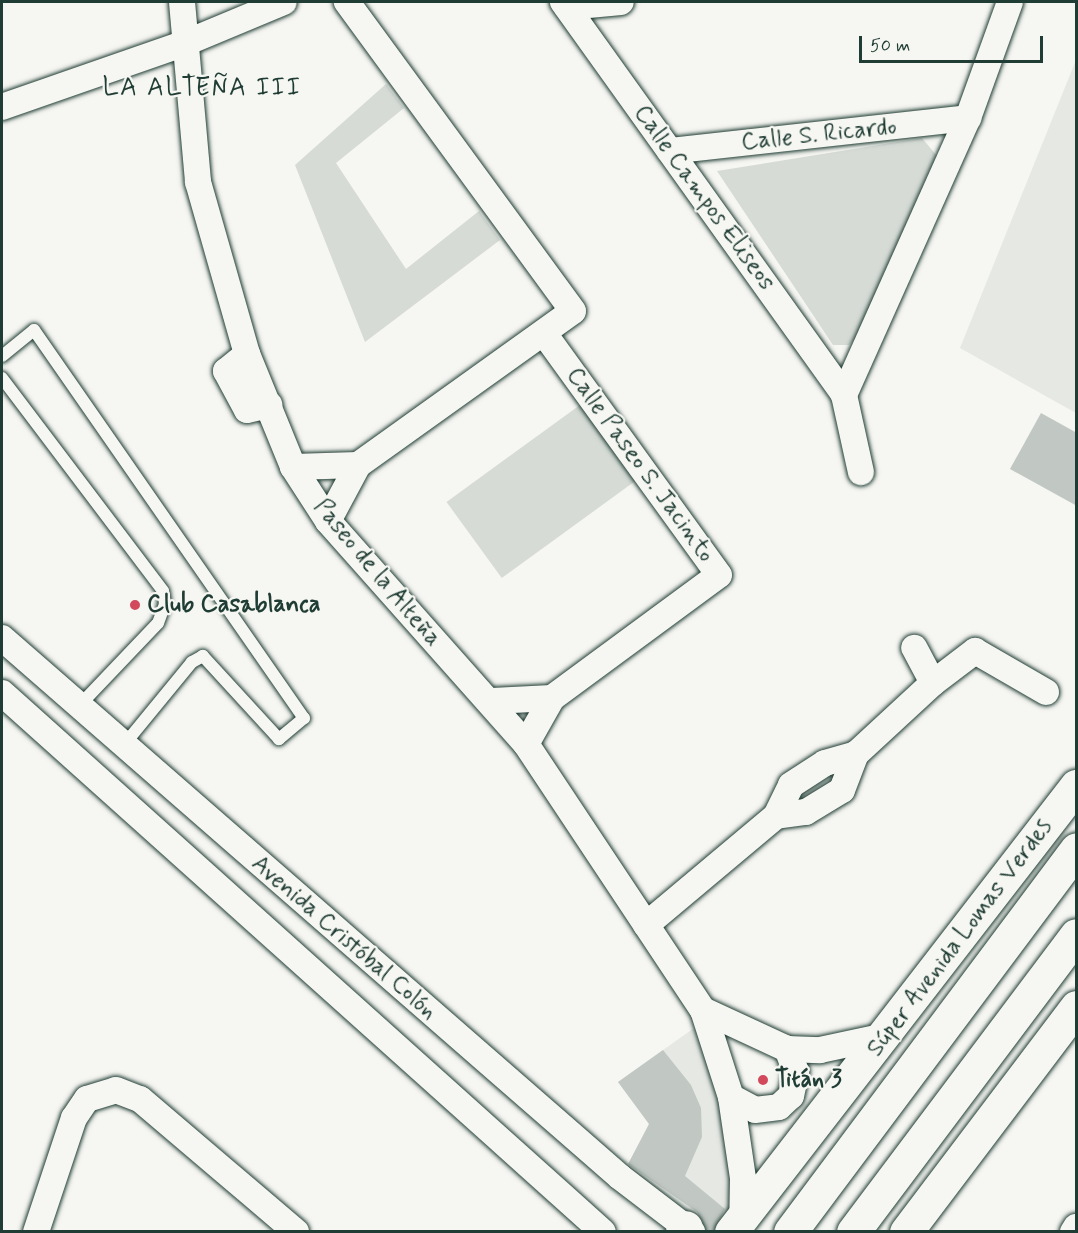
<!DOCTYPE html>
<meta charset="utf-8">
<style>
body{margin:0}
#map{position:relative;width:1078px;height:1233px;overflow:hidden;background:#f6f6f2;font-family:Mynerve,sans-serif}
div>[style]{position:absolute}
.built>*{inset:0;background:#e6e8e4}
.green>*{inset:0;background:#d6dbd6;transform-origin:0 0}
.building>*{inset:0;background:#c1c8c3}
.roads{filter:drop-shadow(0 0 2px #1f3d34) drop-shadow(0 0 2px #1f3d34)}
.lane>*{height:12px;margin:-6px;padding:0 6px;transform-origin:6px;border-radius:6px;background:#f6f6f2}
.street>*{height:26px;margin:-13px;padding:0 13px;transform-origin:13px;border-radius:13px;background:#f6f6f2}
.secondary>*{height:33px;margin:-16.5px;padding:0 16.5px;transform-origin:16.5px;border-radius:16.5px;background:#f6f6f2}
.primary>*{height:33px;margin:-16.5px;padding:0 16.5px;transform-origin:16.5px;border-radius:16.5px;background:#f6f6f2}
.dots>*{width:16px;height:16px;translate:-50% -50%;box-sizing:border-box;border:3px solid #f6f6f2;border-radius:50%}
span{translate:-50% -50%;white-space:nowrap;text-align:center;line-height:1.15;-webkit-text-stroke:4.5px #f6f6f2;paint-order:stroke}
.street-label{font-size:24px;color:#1f3d34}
.poi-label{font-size:24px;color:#1f3d34;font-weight:700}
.left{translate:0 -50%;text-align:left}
.neighbourhood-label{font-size:26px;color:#1f3d34;letter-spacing:1.5px}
.frame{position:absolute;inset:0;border:3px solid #1f3d34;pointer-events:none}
.scale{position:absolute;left:859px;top:36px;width:184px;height:27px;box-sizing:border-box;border:3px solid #1f3d34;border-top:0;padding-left:8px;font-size:18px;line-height:21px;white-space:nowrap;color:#1f3d34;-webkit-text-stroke:4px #f6f6f2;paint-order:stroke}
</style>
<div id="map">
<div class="built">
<i style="clip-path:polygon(1076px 60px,1076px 413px,960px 348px)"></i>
<i style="clip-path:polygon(704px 1021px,742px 1178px,730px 1231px,694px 1231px,626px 1171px,649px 1124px,618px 1082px)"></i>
</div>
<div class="green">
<i style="clip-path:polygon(386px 84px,404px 108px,336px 163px,406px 269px,479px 211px,500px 240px,365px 342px,295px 165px)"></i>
<i style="clip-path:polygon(922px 138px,937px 156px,860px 334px,849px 345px,833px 345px,717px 171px)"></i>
<i style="left:580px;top:405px;width:94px;height:165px;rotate:54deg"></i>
</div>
<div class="building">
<i style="clip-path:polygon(1041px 413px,1077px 433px,1077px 506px,1010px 469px)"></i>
<i style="clip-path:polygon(663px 1050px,691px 1085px,701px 1108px,702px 1137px,685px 1176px,725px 1209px,713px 1232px,707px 1232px,697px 1212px,628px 1164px,649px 1124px,618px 1082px)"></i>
</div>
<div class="roads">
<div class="lane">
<i style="left:2px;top:356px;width:41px;rotate:-39.1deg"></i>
<i style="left:34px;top:330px;width:473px;rotate:55.2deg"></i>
<i style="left:304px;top:718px;width:33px;rotate:140deg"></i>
<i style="left:279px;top:739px;width:113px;rotate:-132.5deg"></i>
<i style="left:203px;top:656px;width:13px;rotate:151deg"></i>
<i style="left:192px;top:662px;width:109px;rotate:129.4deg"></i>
<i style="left:2px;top:378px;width:267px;rotate:52.9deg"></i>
<i style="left:163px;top:591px;width:13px;rotate:81deg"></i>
<i style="left:165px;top:604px;width:20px;rotate:110deg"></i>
<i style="left:158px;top:623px;width:116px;rotate:133.6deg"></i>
</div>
<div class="street">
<i style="left:182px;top:2px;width:181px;rotate:84.9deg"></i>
<i style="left:198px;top:182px;width:179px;rotate:74.1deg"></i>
<i style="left:247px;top:354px;width:122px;rotate:67.8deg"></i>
<i style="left:293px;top:467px;width:64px;rotate:57.1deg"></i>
<i style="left:328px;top:521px;width:298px;rotate:48.4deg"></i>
<i style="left:526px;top:744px;width:320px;rotate:56.4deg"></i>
<i style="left:703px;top:1010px;width:91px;rotate:72.2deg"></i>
<i style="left:731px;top:1097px;width:82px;rotate:81.6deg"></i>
<i style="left:743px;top:1178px;width:39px;rotate:91deg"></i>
<i style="left:563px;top:2px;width:483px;rotate:54.4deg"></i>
<i style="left:844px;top:395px;width:79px;rotate:77.6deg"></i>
<i style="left:567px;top:7px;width:54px;rotate:-5.3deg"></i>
<i style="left:2px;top:107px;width:192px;rotate:-19.2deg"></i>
<i style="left:183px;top:44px;width:109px;rotate:-22.6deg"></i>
<i style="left:670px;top:151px;width:300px;rotate:-6.3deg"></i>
<i style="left:247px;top:354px;width:27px;rotate:141deg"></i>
<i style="left:226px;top:371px;width:44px;rotate:61.7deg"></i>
<i style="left:247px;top:410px;width:23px;rotate:-13deg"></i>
<i style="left:844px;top:395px;width:303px;rotate:-65.9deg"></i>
<i style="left:968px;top:118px;width:123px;rotate:-70.1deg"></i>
<i style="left:293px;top:467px;width:65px;rotate:-1.8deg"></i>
<i style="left:328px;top:521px;width:64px;rotate:-61.8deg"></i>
<i style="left:358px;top:465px;width:264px;rotate:-35.6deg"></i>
<i style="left:573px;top:311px;width:383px;rotate:-126.2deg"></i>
<i style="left:2px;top:638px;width:820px;rotate:41.09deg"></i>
<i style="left:620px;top:1177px;width:91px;rotate:37.4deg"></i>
<i style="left:933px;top:683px;width:53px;rotate:-37.3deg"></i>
<i style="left:975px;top:651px;width:82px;rotate:30deg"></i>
<i style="left:2px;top:693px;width:807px;rotate:41.89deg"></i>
<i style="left:492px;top:701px;width:60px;rotate:-2.9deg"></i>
<i style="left:526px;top:744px;width:53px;rotate:-60.5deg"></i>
<i style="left:552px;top:698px;width:207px;rotate:-36.4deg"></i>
<i style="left:719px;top:575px;width:299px;rotate:-125.9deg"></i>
<i style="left:776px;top:816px;width:30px;rotate:-8deg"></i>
<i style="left:806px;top:812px;width:42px;rotate:-31.4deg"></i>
<i style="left:842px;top:790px;width:39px;rotate:-69deg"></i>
<i style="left:856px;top:754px;width:105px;rotate:-42.7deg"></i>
<i style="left:933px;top:683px;width:40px;rotate:-118deg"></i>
<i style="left:646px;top:925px;width:170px;rotate:-40deg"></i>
<i style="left:776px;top:816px;width:34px;rotate:-64deg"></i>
<i style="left:791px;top:785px;width:40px;rotate:-32.9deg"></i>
<i style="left:825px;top:763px;width:32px;rotate:-16deg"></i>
<i style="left:703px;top:1010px;width:93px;rotate:24.9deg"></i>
<i style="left:787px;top:1049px;width:33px;rotate:2deg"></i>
<i style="left:820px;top:1050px;width:67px;rotate:-12deg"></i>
<i style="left:731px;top:1097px;width:27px;rotate:28deg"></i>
<i style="left:755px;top:1110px;width:24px;rotate:-7deg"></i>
<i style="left:779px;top:1107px;width:16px;rotate:-43deg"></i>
<i style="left:791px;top:1096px;width:25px;rotate:-78deg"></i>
<i style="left:796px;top:1072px;width:25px;rotate:-111deg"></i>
<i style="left:36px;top:1232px;width:120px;rotate:-71.6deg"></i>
<i style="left:74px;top:1118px;width:23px;rotate:-56deg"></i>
<i style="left:87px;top:1099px;width:30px;rotate:-17deg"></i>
<i style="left:116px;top:1090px;width:26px;rotate:21deg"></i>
<i style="left:140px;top:1099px;width:205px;rotate:40.4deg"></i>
<i style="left:1073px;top:1232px;width:6px;rotate:-59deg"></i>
</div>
<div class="secondary">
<i style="left:682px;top:1232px;width:6px;rotate:-51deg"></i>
<i style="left:731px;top:1232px;width:564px;rotate:-52.28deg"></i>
<i style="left:906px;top:1232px;width:282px;rotate:-52.9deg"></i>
</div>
<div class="primary">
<i style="left:790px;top:1232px;width:478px;rotate:-53.2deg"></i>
<i style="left:853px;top:1232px;width:371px;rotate:-53.1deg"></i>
</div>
</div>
<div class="dots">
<i style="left:135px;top:605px;background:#d1495b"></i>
<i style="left:763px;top:1080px;background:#d1495b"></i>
</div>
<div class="street-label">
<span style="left:819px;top:135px;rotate:-6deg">Calle S. Ricardo</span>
<span style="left:704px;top:198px;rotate:54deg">Calle Campos Eliseos</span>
<span style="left:640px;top:465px;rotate:54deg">Calle Paseo S. Jacinto</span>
<span style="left:377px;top:573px;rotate:50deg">Paseo de la Alteña</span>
<span style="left:344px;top:938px;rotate:41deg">Avenida Cristóbal Colón</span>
<span style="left:960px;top:938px;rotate:-53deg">Súper Avenida Lomas Verdes</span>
</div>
<div class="poi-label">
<span class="left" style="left:147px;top:605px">Club Casablanca</span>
<span class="left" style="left:775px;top:1080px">Titán 3</span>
</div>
<div class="neighbourhood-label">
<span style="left:202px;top:89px">LA ALTEÑA III</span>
</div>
<div class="frame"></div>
<div class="scale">50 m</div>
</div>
